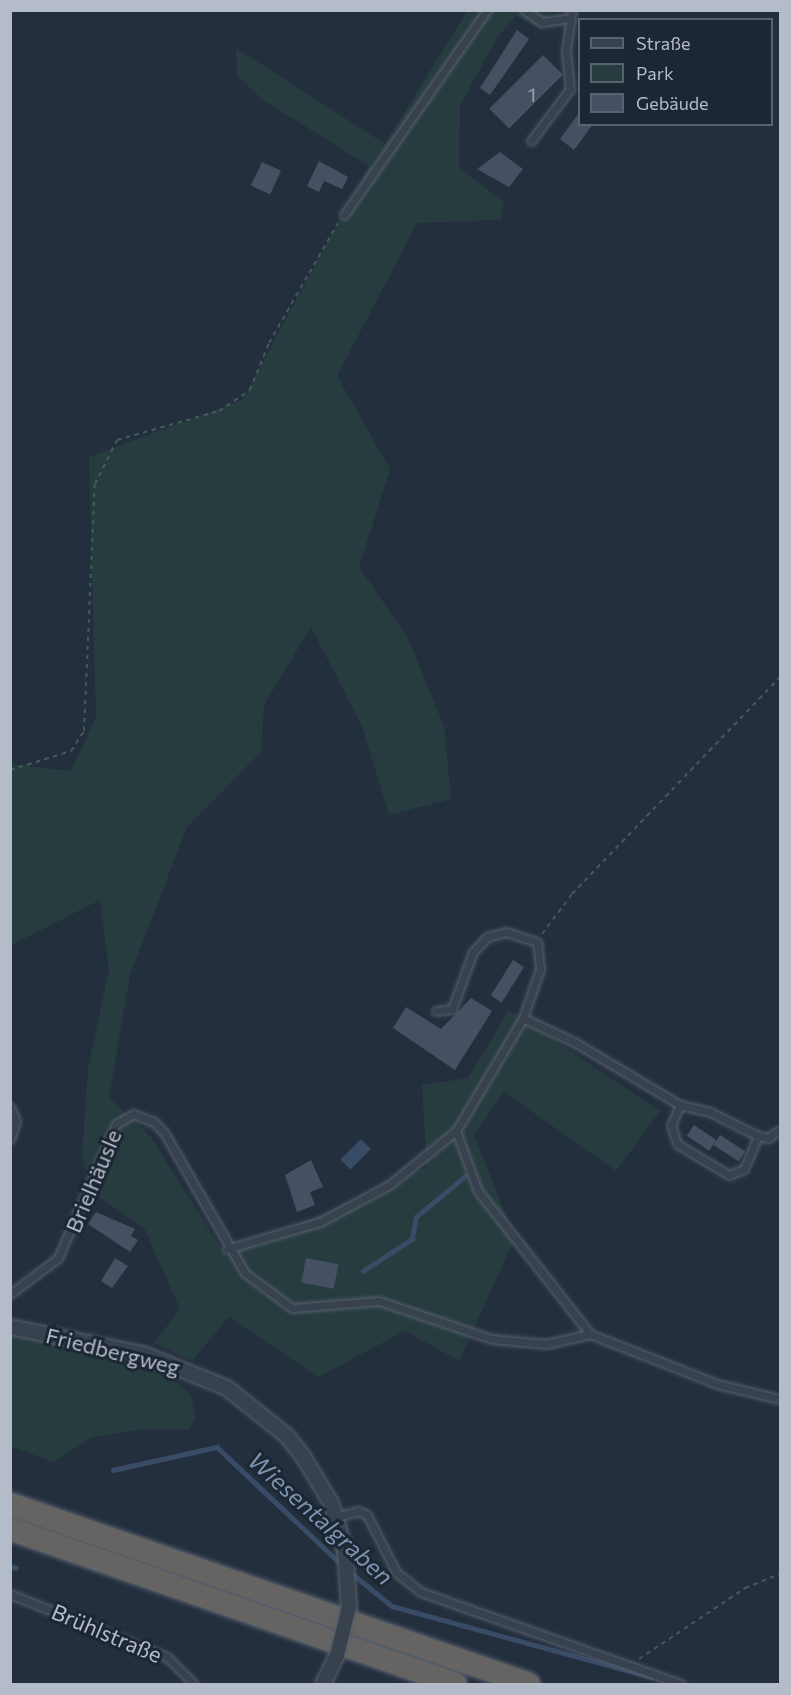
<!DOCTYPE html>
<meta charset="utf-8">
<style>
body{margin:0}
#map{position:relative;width:791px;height:1695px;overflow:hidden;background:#242f3e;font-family:Commissioner,sans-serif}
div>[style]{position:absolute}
.green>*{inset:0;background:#263c3f}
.water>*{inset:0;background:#394c67;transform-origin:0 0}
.stream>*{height:4.5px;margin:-2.25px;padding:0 2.25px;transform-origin:2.25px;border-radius:2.25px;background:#394c67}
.building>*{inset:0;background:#455162;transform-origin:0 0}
.path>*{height:2px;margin-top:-1px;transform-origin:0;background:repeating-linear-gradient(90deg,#44595c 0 4.5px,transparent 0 9px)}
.roads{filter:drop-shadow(0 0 2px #565f6c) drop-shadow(0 0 2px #565f6c)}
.service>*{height:7px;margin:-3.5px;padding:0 3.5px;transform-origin:3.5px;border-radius:3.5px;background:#38414e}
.minor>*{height:14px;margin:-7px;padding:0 7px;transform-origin:7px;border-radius:7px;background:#38414e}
.trunk>*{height:22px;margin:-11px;padding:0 11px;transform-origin:11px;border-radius:11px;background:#656462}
.bridges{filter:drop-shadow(0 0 2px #565f6c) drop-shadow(0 0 2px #565f6c)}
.minor-bridge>*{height:14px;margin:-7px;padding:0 7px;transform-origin:7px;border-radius:7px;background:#38414e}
span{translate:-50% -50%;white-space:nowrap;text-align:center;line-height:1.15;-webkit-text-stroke:6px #1d2633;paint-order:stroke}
.number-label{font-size:20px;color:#98a1af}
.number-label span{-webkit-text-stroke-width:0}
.street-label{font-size:22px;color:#b4bcc9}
.water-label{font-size:24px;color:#7c92b1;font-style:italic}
.frame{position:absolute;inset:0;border:12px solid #b4bcc9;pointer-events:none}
.legend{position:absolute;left:578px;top:18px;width:195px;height:108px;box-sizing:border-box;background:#1d2633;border:2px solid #59626f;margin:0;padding:8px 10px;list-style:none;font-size:18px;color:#b4bcc9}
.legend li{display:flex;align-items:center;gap:12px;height:30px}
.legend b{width:30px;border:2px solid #59626f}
</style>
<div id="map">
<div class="green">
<i style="clip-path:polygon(467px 11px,552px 11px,540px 29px,516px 16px,496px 39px,460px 106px,459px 168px,504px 202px,501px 220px,417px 223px,337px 376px,390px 469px,359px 567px,408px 638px,444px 726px,451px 799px,389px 815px,362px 726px,311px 627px,264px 705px,261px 752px,187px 827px,130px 975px,109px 1097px,151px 1137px,226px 1256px,427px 1167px,422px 1085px,468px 1078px,509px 1010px,660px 1111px,616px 1171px,504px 1092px,474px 1135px,515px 1238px,459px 1361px,405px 1331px,318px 1377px,229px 1317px,192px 1361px,154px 1343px,180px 1309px,144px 1228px,92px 1192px,82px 1155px,88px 1068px,109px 970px,100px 900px,11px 945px,11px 764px,71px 771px,96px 717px,89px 457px,242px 400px,369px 166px,263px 100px,237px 76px,236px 48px,385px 144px)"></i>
<i style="clip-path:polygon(10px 1327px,146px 1355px,191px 1395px,195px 1418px,189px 1430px,143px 1429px,91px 1438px,53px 1462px,11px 1446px)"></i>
</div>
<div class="water">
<i style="left:361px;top:1139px;width:14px;height:29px;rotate:45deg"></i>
</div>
<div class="stream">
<i style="left:363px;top:1271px;width:59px;rotate:-33.1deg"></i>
<i style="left:412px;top:1239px;width:22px;rotate:-80deg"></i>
<i style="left:416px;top:1217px;width:64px;rotate:-39.9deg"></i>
<i style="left:113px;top:1470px;width:107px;rotate:-12.5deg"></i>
<i style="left:217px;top:1447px;width:172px;rotate:43.3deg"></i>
<i style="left:10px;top:1566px;width:6px;rotate:18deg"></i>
<i style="left:349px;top:1571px;width:55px;rotate:39.1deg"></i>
<i style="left:392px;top:1606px;width:269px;rotate:15.3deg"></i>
</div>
<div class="building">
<i style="clip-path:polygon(517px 30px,529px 39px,490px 95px,480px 88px)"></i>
<i style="left:543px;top:55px;width:28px;height:76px;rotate:45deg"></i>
<i style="clip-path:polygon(579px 113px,579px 124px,593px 124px,574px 150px,560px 139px)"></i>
<i style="clip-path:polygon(500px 152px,523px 169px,509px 187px,477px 169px)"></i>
<i style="clip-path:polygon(319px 161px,348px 177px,342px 189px,324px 181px,319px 192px,307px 186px)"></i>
<i style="left:262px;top:162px;width:21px;height:26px;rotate:25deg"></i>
<i style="left:513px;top:960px;width:13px;height:42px;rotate:32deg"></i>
<i style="clip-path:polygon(471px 998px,492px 1011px,455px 1070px,393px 1028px,406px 1007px,441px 1029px)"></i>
<i style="left:694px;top:1125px;width:27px;height:13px;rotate:34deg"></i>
<i style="left:720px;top:1135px;width:30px;height:12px;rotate:33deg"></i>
<i style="clip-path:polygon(311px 1160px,323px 1187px,310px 1192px,315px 1205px,297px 1212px,285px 1175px)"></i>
<i style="clip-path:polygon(96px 1212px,135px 1229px,131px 1236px,138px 1240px,130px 1252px,88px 1224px)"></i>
<i style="clip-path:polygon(115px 1258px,128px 1266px,112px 1288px,101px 1281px)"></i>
<i style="left:306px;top:1258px;width:33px;height:25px;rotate:11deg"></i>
</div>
<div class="path">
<i style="left:10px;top:770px;width:64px;rotate:-17.3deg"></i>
<i style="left:71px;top:751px;width:24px;rotate:-57deg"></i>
<i style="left:84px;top:731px;width:247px;rotate:-87.5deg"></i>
<i style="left:95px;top:484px;width:49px;rotate:-63.4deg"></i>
<i style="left:117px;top:440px;width:106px;rotate:-15.9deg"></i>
<i style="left:219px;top:411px;width:37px;rotate:-34deg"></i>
<i style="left:250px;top:390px;width:51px;rotate:-68deg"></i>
<i style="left:269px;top:343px;width:138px;rotate:-60.1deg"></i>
<i style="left:542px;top:934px;width:50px;rotate:-53.1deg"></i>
<i style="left:572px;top:894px;width:301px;rotate:-46.2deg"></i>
<i style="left:639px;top:1659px;width:128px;rotate:-33.8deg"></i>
<i style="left:745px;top:1588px;width:38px;rotate:-22deg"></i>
</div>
<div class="roads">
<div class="service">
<i style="left:524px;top:10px;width:22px;rotate:34deg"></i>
<i style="left:542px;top:22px;width:27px;rotate:-8deg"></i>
<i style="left:531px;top:141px;width:65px;rotate:-53.1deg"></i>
<i style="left:570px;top:89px;width:38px;rotate:-96deg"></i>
<i style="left:566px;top:51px;width:41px;rotate:-81.7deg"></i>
<i style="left:344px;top:215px;width:250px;rotate:-55.1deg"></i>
<i style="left:523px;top:1018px;width:59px;rotate:25.3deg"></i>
<i style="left:576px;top:1043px;width:121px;rotate:30.8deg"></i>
<i style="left:680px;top:1105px;width:31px;rotate:13deg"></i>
<i style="left:710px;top:1112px;width:54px;rotate:26.6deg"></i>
<i style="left:758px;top:1136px;width:10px;rotate:11deg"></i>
<i style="left:768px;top:1138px;width:14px;rotate:-34deg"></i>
<i style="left:680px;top:1105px;width:22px;rotate:114deg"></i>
<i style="left:671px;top:1125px;width:20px;rotate:72deg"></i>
<i style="left:677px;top:1144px;width:61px;rotate:30.8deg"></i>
<i style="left:729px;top:1175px;width:16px;rotate:-22deg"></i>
<i style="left:744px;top:1169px;width:36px;rotate:-67deg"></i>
<i style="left:10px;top:1107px;width:15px;rotate:67deg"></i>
<i style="left:16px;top:1121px;width:19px;rotate:108deg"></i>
<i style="left:456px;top:1131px;width:64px;rotate:69.9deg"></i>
<i style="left:478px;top:1191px;width:182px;rotate:51.9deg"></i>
<i style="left:590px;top:1334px;width:136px;rotate:21.5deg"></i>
<i style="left:717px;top:1384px;width:65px;rotate:13.4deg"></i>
<i style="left:227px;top:1249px;width:97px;rotate:-16.2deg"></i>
<i style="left:320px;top:1222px;width:78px;rotate:-28.2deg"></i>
<i style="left:389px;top:1185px;width:86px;rotate:-38.9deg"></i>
<i style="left:456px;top:1131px;width:131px;rotate:-59.3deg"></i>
<i style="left:523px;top:1018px;width:52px;rotate:-70.9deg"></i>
<i style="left:540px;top:969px;width:27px;rotate:-96deg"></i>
<i style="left:537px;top:942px;width:33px;rotate:-162deg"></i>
<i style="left:506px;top:932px;width:20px;rotate:165deg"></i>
<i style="left:487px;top:937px;width:21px;rotate:133deg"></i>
<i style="left:473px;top:952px;width:61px;rotate:110.2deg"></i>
<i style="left:452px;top:1009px;width:16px;rotate:173deg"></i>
<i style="left:10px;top:1294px;width:60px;rotate:-36.9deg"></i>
<i style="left:58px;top:1258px;width:146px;rotate:-66.6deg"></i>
<i style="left:116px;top:1124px;width:20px;rotate:-30deg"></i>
<i style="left:133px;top:1114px;width:22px;rotate:21deg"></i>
<i style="left:154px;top:1122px;width:16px;rotate:47deg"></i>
<i style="left:165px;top:1134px;width:160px;rotate:60.1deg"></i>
<i style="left:245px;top:1273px;width:59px;rotate:36.7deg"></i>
<i style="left:292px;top:1308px;width:87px;rotate:-4.6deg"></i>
<i style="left:379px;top:1301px;width:119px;rotate:18.6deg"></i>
<i style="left:492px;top:1339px;width:54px;rotate:5.3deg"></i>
<i style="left:546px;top:1344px;width:45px;rotate:-12.8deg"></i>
<i style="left:336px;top:1517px;width:23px;rotate:-15deg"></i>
<i style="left:358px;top:1511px;width:10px;rotate:24deg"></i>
<i style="left:367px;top:1515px;width:64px;rotate:63deg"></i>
<i style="left:396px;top:1572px;width:32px;rotate:39deg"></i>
<i style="left:421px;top:1592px;width:276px;rotate:19.5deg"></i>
<i style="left:10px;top:1594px;width:169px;rotate:21.9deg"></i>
<i style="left:167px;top:1657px;width:38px;rotate:45deg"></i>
</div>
<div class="minor">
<i style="left:10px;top:1327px;width:139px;rotate:11.6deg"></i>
<i style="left:146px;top:1355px;width:87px;rotate:22.2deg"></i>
<i style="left:227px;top:1388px;width:77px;rotate:38.7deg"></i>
<i style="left:287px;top:1436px;width:28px;rotate:52deg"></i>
<i style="left:304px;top:1458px;width:52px;rotate:59deg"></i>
<i style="left:331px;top:1503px;width:49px;rotate:73.4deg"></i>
</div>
<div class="trunk">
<i style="left:10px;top:1504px;width:549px;rotate:19.13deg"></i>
<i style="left:10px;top:1529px;width:472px;rotate:19.2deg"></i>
</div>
</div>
<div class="bridges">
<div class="minor-bridge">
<i style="left:323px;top:1684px;width:32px;rotate:-64deg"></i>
<i style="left:337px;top:1655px;width:49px;rotate:-76deg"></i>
<i style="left:349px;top:1607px;width:57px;rotate:-94deg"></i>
</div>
</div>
<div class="number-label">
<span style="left:532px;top:94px">1</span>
</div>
<div class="street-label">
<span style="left:93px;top:1181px;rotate:-67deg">Brielhäusle</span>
<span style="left:113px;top:1351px;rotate:14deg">Friedbergweg</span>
<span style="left:107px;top:1633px;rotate:23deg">Brühlstraße</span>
</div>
<div class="water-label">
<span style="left:321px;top:1518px;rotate:42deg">Wiesentalgraben</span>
</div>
<div class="frame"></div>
<ul class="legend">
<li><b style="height:8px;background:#38414e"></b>Straße</li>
<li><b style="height:16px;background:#263c3f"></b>Park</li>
<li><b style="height:16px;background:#455162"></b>Gebäude</li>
</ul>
</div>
